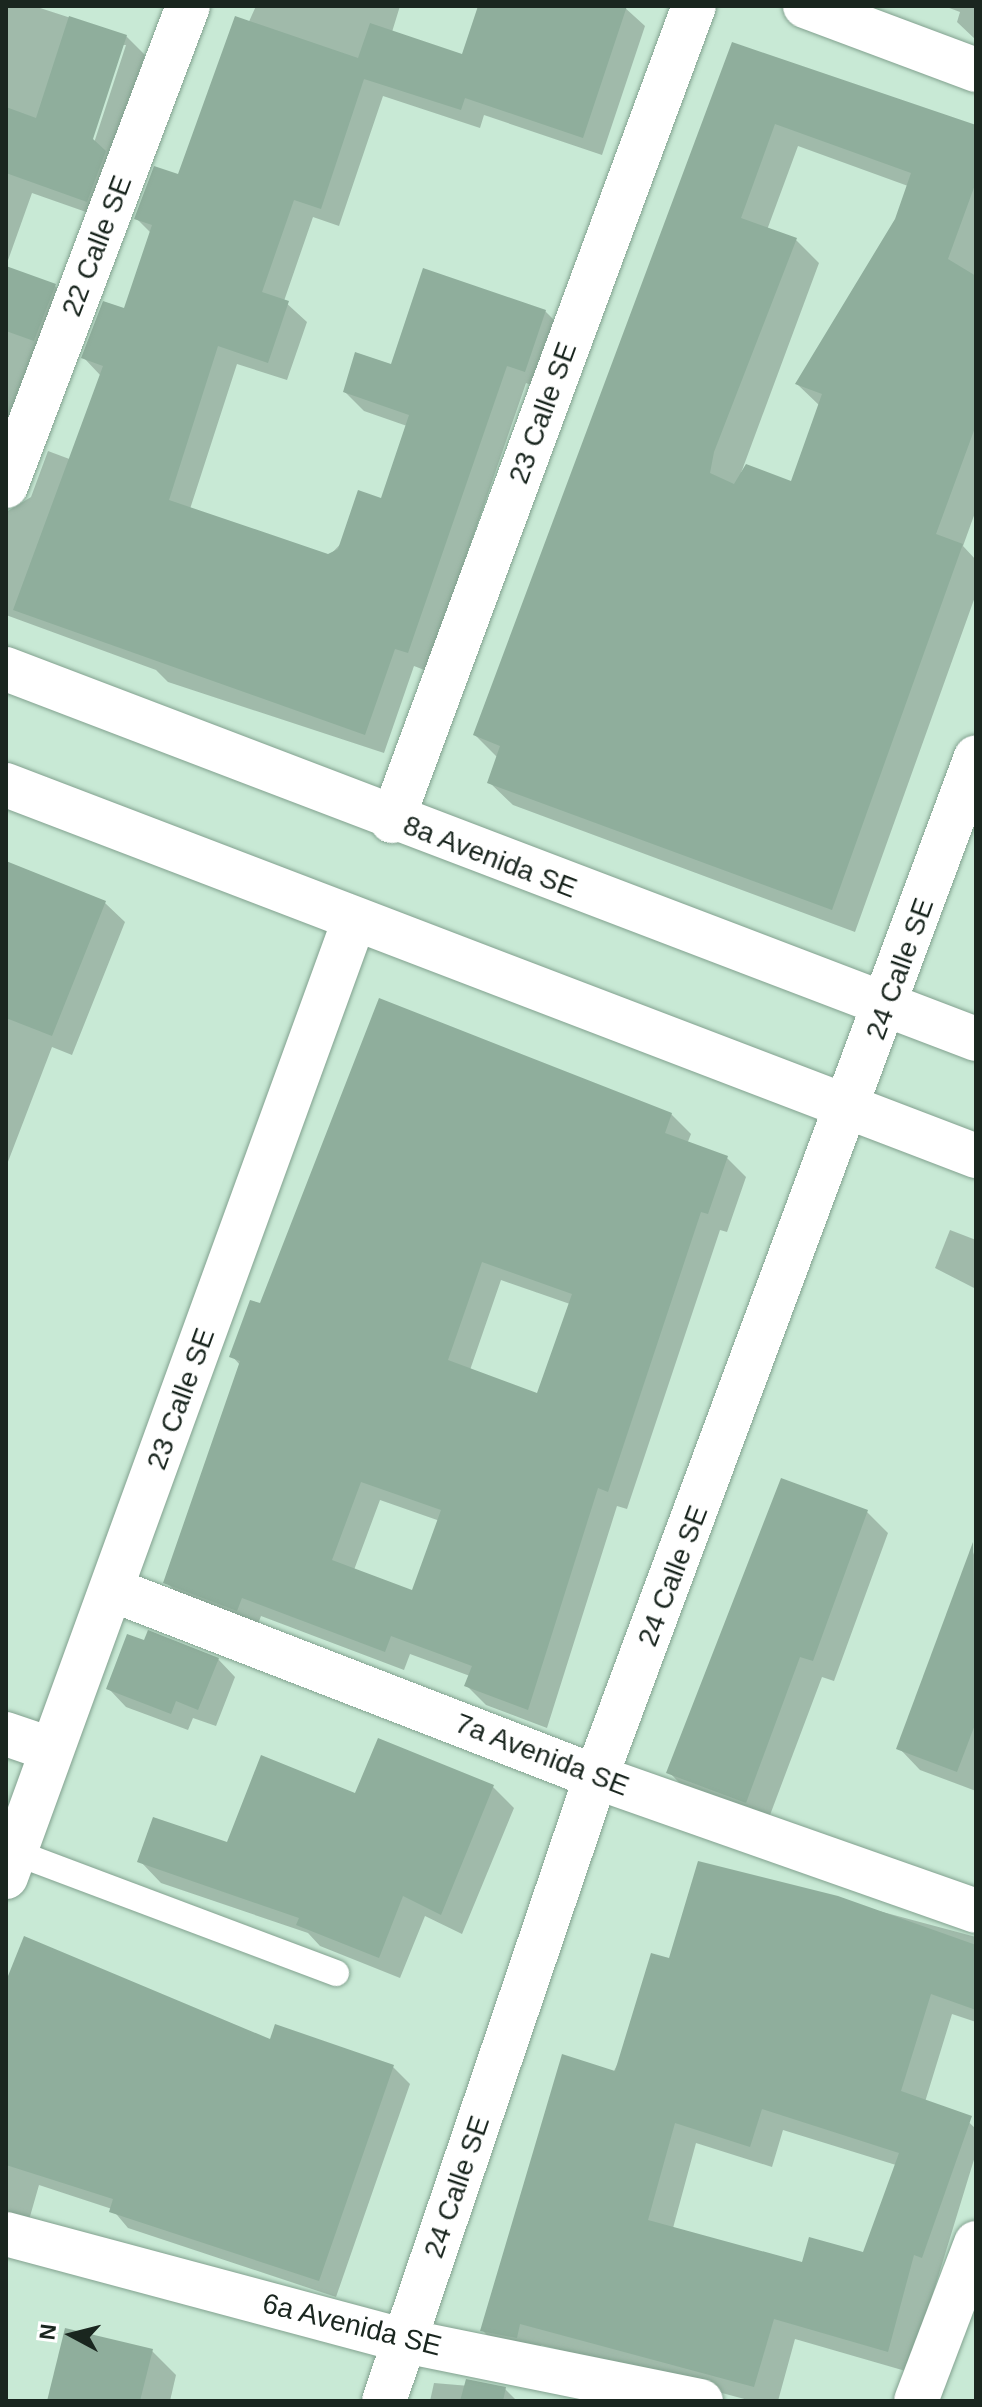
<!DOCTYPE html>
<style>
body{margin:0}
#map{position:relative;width:982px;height:2407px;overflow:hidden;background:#c8e9d5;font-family:Helvetica,sans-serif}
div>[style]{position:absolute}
.shadow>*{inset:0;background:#0003}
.building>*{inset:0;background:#8fae9c}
.roads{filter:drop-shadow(0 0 2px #82a18f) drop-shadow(0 0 2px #82a18f)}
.service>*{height:26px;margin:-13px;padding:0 13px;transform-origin:13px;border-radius:13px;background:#fff}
.minor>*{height:44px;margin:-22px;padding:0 22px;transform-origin:22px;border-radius:22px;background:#fff}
.tertiary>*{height:44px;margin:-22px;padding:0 22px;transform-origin:22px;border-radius:22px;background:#fff}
span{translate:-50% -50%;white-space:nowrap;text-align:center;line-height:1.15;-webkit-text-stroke:7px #fff;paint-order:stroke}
.street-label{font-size:28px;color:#1a261f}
.frame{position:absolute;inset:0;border:8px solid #1a261f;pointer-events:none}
.north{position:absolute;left:32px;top:2295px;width:80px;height:80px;-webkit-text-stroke:6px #fff;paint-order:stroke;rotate:277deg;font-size:22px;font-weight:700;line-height:32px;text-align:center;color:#1a261f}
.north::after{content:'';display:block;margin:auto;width:28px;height:36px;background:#1a261f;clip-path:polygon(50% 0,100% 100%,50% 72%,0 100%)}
</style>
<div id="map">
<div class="shadow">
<i style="clip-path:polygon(evenodd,6px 6px,34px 6px,126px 36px,145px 55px,111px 158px,106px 219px,32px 193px,6px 266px,6px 6px,122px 45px,126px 45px,92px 149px,88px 148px,122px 45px)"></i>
<i style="clip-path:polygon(256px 6px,400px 6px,392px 32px,464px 57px,481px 6px,623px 6px,645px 26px,602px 155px,484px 115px,480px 128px,383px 96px,339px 226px,313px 217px,284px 301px,307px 322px,287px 380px,237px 364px,190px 509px,328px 557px,382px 501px,407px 426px,364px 411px,345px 392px,545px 311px,564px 330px,544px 390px,526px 383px,427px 671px,414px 666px,384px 753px,168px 682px,156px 670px,6px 615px,6px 512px,31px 497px,48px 451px,72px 460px,101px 376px,84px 358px,125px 311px,151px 233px,136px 218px,179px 177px)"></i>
<i style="clip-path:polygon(944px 6px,976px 6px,976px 40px,957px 22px,960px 12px)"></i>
<i style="clip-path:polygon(evenodd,733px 45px,976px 130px,976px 510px,963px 546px,976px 560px,976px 594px,855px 932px,513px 805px,489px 782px,498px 758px,475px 735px,733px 45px,798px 146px,908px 186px,897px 220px,797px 384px,820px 406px,793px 483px,741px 473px,819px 263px,796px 240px,767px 230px,798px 146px)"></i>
<i style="clip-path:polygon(6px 268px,55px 286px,74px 305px,6px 431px)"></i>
<i style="clip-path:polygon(6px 862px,105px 903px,125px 922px,72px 1055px,52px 1047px,6px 1167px)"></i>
<i style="clip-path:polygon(evenodd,671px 1114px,691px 1134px,687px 1144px,727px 1158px,746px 1177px,727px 1232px,720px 1230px,627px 1509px,617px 1506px,547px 1728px,486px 1705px,467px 1686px,470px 1676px,410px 1654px,404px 1670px,261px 1616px,256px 1629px,185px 1601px,166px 1582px,240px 1365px,232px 1356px,261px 1306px,671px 1114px,501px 1280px,570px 1304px,538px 1395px,470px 1370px,501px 1280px,671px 1114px,380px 1500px,440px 1521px,413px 1593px,354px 1570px,380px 1500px)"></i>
<i style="clip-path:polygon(950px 1230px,976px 1240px,976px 1289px,935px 1268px)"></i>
<i style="clip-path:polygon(867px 1512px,888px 1533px,834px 1681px,822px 1677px,767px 1823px,690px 1794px,669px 1772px)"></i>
<i style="clip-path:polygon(976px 1547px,976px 1791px,920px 1770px,899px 1748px)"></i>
<i style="clip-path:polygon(218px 1659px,235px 1677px,216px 1726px,193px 1718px,188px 1730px,126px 1707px,109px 1689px)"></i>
<i style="clip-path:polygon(493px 1787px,514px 1808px,462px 1934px,425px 1916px,400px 1978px,320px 1946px,308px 1933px,161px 1883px,140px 1861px,228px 1844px,356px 1796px)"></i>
<i style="clip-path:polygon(evenodd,699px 1863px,976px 1937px,976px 2022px,952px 2014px,925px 2102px,960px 2114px,976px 2129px,976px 2153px,909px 2372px,795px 2339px,778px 2401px,752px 2401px,541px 2345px,538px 2359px,504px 2352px,482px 2330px,670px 1961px,699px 1863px,783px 2130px,896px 2165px,864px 2255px,803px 2264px,673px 2228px,696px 2143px,772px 2167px,783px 2130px)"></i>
<i style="clip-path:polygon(6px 1984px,393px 2067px,410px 2084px,336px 2297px,128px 2228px,112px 2209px,39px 2185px,29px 2220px,6px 2213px)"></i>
<i style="clip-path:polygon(152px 2351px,176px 2375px,170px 2401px,49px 2401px)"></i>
<i style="clip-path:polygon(434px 2383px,505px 2389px,517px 2401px,430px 2401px)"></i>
</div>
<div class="building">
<i style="clip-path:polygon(478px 6px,627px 6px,583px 138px,465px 98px,461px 110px,364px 79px,321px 209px,294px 200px,262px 292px,289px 301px,268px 363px,218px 346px,169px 500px,328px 554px,338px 549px,358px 490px,381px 498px,409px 415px,343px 392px,355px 352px,391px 364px,423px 268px,546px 310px,525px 372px,507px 366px,408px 653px,395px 649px,365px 735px,13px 610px,103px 366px,81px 358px,103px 301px,124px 308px,152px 225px,134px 219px,154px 166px,178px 174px,235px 16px,358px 58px,370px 23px,462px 54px)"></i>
<i style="clip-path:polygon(69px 16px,127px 35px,93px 139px,106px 151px,87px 202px,6px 173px,6px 107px,36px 118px)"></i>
<i style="clip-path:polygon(evenodd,732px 42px,976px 125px,976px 182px,948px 259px,976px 276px,976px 425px,936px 534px,963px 544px,832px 910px,487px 783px,500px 746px,473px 735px,732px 42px,775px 124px,911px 173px,895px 219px,795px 384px,822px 394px,791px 481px,746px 464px,734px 484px,710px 473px,714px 452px,797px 238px,741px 218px,775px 124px)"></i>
<i style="clip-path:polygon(6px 266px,56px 284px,34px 341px,6px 331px)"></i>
<i style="clip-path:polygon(6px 861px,106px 901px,52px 1036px,6px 1018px)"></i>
<i style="clip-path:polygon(evenodd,379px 998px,672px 1113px,665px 1133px,728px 1156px,708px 1214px,701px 1212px,608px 1492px,598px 1488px,528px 1710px,464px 1686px,472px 1666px,391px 1636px,385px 1652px,242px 1598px,237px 1611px,163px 1583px,240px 1361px,229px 1357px,250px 1300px,260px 1303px,379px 998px,482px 1262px,572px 1294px,537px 1393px,448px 1360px,482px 1262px,379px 998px,361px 1482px,441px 1510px,412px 1590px,332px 1560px,361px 1482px)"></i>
<i style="clip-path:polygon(781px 1478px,868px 1510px,813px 1661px,800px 1657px,746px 1803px,666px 1773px)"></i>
<i style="clip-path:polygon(973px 1542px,976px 1722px,957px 1772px,896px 1749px)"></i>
<i style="clip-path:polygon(148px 1630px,219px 1658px,198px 1710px,176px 1701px,171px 1714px,106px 1689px,127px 1634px,144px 1640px)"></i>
<i style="clip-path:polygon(378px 1738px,494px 1785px,441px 1915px,403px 1896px,379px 1958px,296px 1925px,299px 1918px,137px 1862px,153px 1817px,227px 1842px,261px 1755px,355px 1793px)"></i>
<i style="clip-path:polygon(evenodd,698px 1861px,838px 1896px,976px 1945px,976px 2010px,931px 1994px,901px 2091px,972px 2116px,922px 2258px,914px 2255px,888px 2352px,774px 2319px,754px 2387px,520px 2324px,517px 2338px,480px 2331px,562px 2054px,615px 2071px,651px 1953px,669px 1958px,698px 1861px,762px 2109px,899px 2153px,863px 2252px,809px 2237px,802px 2262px,648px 2220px,675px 2123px,750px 2147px,762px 2109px)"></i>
<i style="clip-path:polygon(24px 1936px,270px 2039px,275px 2024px,394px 2065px,319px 2281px,109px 2212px,113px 2199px,6px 2165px,6px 1981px)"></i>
<i style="clip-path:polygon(65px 2328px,153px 2349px,140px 2401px,47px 2401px)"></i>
<i style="clip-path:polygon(466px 2379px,506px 2387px,503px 2401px,460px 2401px)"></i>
</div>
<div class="roads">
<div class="service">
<i style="left:14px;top:1852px;width:344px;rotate:20.6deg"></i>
</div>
<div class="minor">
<i style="left:805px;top:6px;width:183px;rotate:20.5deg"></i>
<i style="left:6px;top:486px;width:513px;rotate:-69.23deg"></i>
<i style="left:392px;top:821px;width:869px;rotate:-69.67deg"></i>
<i style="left:113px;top:1590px;width:518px;rotate:21.16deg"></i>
<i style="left:596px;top:1777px;width:403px;rotate:19.4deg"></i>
<i style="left:6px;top:1734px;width:46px;rotate:18.8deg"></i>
<i style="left:6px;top:1877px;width:1017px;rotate:-70deg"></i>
<i style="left:6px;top:2234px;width:413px;rotate:15deg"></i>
<i style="left:405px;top:2341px;width:302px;rotate:11.5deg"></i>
<i style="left:384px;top:2401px;width:659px;rotate:-71.24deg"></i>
<i style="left:596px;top:1777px;width:1088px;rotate:-69.57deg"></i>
<i style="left:916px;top:2401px;width:169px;rotate:-69.2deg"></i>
</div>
<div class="tertiary">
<i style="left:6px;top:669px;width:1038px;rotate:20.88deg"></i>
<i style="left:6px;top:785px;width:1039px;rotate:20.93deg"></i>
</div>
</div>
<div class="street-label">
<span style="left:97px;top:246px;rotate:-69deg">22 Calle SE</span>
<span style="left:543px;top:413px;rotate:-70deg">23 Calle SE</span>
<span style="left:490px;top:857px;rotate:21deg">8a Avenida SE</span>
<span style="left:900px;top:969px;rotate:-70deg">24 Calle SE</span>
<span style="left:181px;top:1399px;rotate:-70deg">23 Calle SE</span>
<span style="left:673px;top:1576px;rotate:-69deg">24 Calle SE</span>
<span style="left:542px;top:1755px;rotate:21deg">7a Avenida SE</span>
<span style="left:457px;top:2187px;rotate:-71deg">24 Calle SE</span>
<span style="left:352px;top:2325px;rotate:14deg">6a Avenida SE</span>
</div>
<div class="frame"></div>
<div class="north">N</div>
</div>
